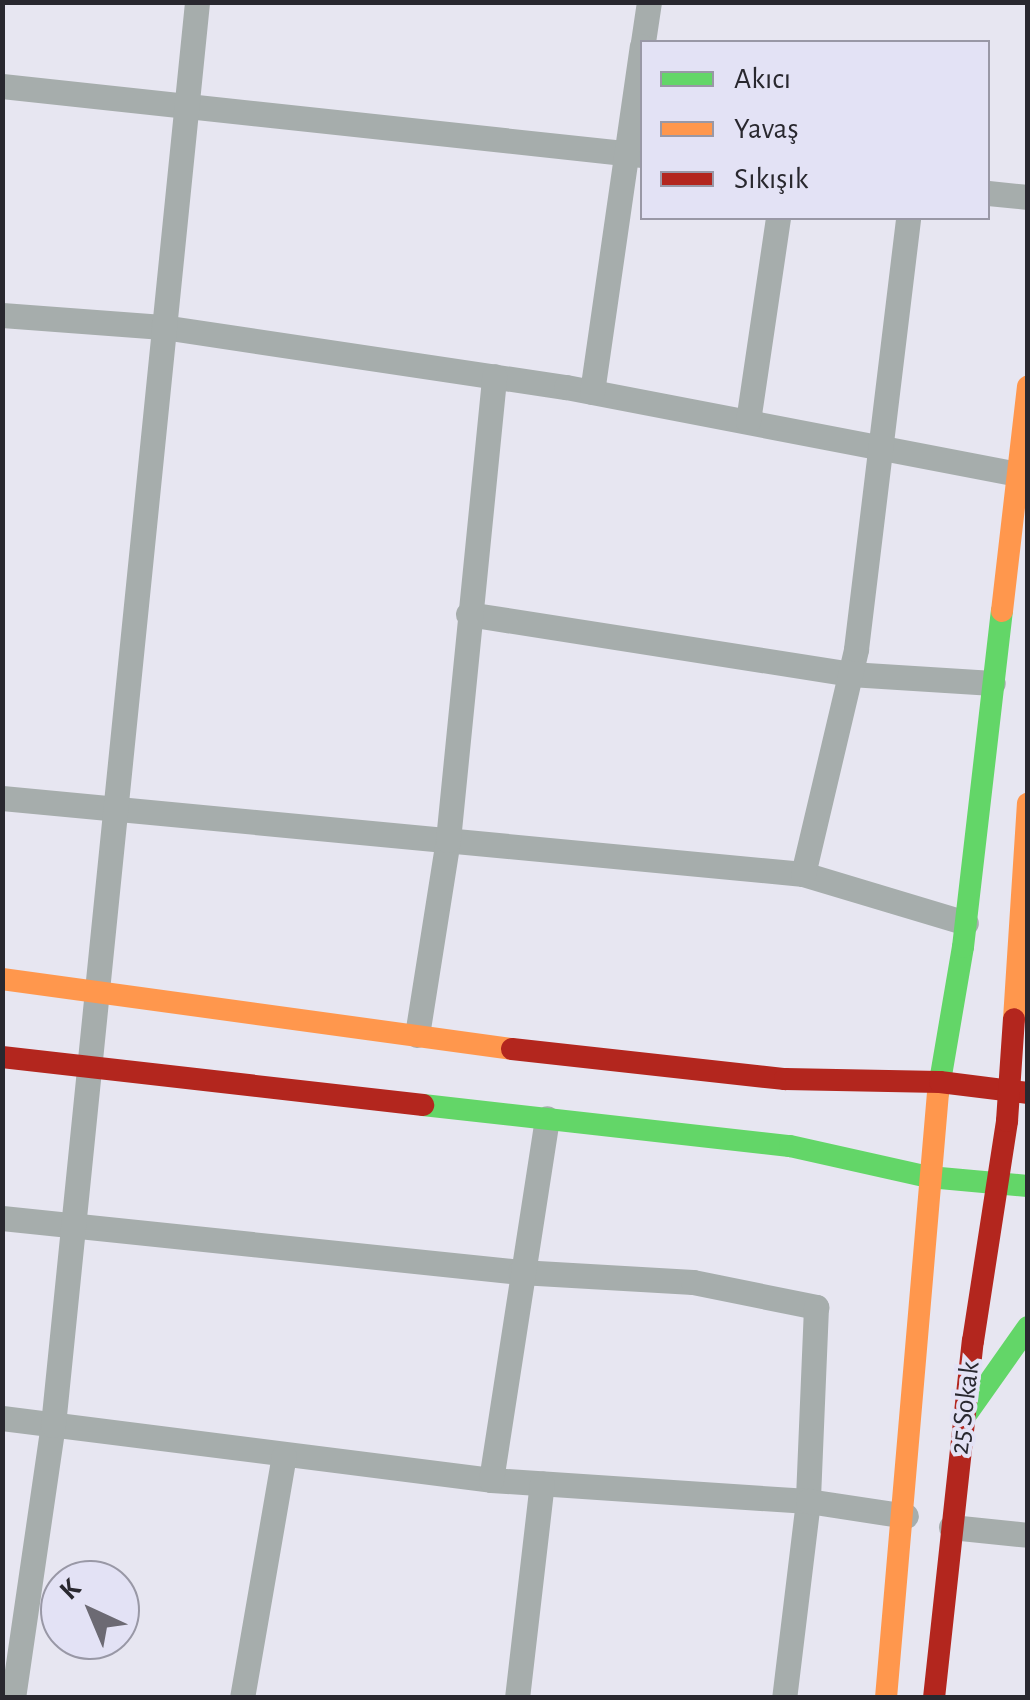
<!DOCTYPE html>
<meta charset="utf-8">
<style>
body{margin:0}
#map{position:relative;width:1030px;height:1700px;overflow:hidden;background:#e7e6f1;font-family:"Alegreya Sans",sans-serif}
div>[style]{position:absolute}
.street>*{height:25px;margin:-12.5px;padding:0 12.5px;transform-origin:12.5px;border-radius:12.5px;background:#a6adac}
.fast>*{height:22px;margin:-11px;padding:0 11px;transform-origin:11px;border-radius:11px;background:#63d668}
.slow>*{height:22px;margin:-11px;padding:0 11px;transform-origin:11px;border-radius:11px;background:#ff974d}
.jam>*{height:22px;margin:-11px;padding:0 11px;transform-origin:11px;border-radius:11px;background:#b3261e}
span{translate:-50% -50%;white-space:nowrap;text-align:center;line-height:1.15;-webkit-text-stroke:8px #e3e2f5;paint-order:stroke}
.street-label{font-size:28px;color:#29282f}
.frame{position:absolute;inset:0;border:5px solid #29282f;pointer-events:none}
.legend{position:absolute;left:640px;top:40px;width:350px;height:180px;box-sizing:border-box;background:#e3e2f5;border:2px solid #9998a6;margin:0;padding:12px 18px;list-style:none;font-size:30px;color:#29282f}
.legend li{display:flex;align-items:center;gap:20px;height:50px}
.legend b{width:50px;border:2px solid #9998a6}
.north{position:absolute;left:40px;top:1560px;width:100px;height:100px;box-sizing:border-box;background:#e3e2f5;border:2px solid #9998a6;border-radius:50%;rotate:316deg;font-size:28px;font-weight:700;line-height:40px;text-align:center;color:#29282f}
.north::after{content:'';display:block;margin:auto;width:35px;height:45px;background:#6c6a73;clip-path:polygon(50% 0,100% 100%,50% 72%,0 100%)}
</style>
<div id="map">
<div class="street">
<i style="left:643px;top:42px;width:40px;rotate:-81.5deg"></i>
<i style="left:2px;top:86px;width:644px;rotate:6.15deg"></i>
<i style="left:988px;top:193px;width:40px;rotate:5.7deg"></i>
<i style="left:2px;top:315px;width:161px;rotate:4.3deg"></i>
<i style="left:163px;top:327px;width:407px;rotate:8.5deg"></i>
<i style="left:566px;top:387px;width:460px;rotate:10.9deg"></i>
<i style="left:592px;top:392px;width:349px;rotate:-81.8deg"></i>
<i style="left:748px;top:421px;width:205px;rotate:-81.6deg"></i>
<i style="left:468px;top:614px;width:387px;rotate:8.9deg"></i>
<i style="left:850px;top:674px;width:143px;rotate:3.6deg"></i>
<i style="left:2px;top:798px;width:805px;rotate:5.42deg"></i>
<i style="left:803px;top:874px;width:170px;rotate:16.7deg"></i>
<i style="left:803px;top:874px;width:231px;rotate:-76.7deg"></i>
<i style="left:856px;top:649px;width:434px;rotate:-83.1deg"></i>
<i style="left:417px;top:1035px;width:197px;rotate:-81deg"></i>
<i style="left:448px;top:840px;width:466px;rotate:-84.3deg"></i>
<i style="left:2px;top:1218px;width:521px;rotate:5.95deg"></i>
<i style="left:520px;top:1272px;width:173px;rotate:3.3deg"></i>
<i style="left:693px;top:1282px;width:126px;rotate:11.5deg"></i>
<i style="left:816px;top:1307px;width:194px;rotate:92.4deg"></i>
<i style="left:808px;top:1501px;width:198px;rotate:96.9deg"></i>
<i style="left:2px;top:1418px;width:493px;rotate:7.2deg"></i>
<i style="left:491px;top:1480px;width:318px;rotate:3.8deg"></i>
<i style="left:808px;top:1501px;width:99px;rotate:8.7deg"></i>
<i style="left:491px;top:1480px;width:366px;rotate:-81.2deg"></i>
<i style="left:951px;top:1527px;width:77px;rotate:5.9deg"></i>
<i style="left:13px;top:1698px;width:276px;rotate:-81.7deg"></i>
<i style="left:53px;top:1425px;width:1430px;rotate:-84.22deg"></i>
<i style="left:242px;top:1698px;width:246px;rotate:-80.2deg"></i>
<i style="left:517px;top:1698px;width:216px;rotate:-83.4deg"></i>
</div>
<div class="fast">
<i style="left:938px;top:1093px;width:148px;rotate:-80.3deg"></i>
<i style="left:963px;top:947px;width:338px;rotate:-83.4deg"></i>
<i style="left:423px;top:1105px;width:369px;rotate:6.4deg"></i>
<i style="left:790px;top:1146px;width:142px;rotate:12.6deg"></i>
<i style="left:929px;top:1177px;width:99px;rotate:5.2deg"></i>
<i style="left:968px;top:1412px;width:104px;rotate:-54.8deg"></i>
</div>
<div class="slow">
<i style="left:1002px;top:611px;width:226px;rotate:-83.4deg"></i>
<i style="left:2px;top:979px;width:515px;rotate:7.82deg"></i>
<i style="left:1014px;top:1019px;width:216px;rotate:-86.3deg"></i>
<i style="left:886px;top:1698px;width:607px;rotate:-85.09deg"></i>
</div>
<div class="jam">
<i style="left:512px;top:1049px;width:275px;rotate:6.3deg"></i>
<i style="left:785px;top:1079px;width:155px;rotate:1.1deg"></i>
<i style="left:940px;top:1082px;width:89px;rotate:7.1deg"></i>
<i style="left:2px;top:1057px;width:424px;rotate:6.5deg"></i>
<i style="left:934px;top:1698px;width:359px;rotate:-83.8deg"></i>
<i style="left:973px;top:1341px;width:223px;rotate:-81.2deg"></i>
<i style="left:1007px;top:1121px;width:102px;rotate:-86.1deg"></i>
</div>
<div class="street-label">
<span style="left:965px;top:1408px;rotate:-83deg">25 Sokak</span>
</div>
<div class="frame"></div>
<ul class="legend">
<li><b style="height:12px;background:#63d668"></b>Akıcı</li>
<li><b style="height:12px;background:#ff974d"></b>Yavaş</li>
<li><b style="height:12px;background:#b3261e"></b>Sıkışık</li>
</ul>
<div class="north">K</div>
</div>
